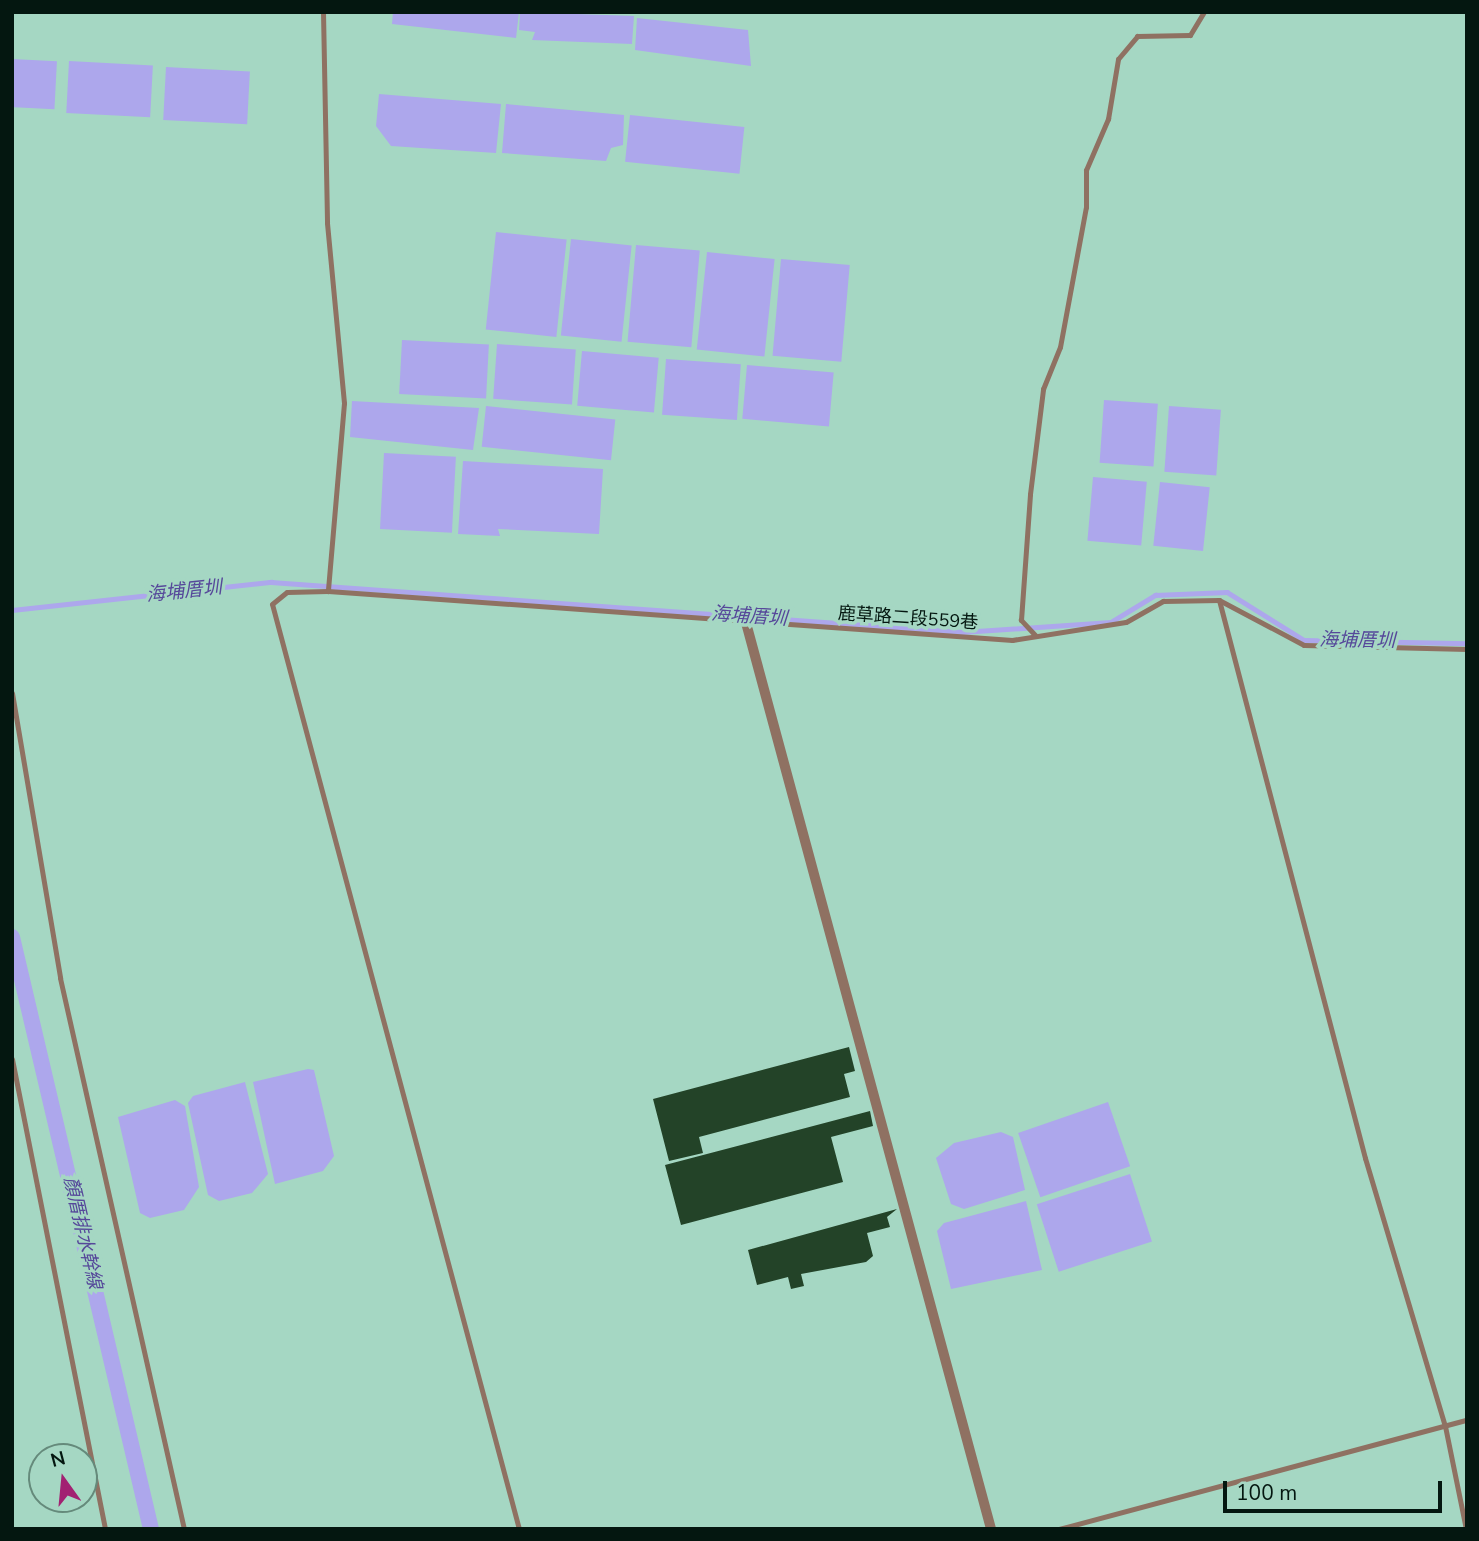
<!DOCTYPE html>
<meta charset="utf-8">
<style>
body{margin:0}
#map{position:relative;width:1479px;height:1541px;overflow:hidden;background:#a5d7c3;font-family:"Nunito Sans","Noto Sans TC",sans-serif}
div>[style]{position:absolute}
.water>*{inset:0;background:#ada7ec;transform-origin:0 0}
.stream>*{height:4.5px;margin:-2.25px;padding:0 2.25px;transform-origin:2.25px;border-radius:2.25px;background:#ada7ec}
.canal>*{height:16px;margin:-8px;padding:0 8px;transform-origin:8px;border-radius:8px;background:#ada7ec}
.building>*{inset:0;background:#234328}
.service>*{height:5px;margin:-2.5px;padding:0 2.5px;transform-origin:2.5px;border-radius:2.5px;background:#8f7162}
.minor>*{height:10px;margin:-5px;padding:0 5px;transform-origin:5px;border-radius:5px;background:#8f7162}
span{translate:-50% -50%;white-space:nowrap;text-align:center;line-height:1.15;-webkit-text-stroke:7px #a5d7c3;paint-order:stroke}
.street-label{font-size:18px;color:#041710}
.water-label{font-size:19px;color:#56489a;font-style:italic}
.frame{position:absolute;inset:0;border:14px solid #041710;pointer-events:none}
.north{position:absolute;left:28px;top:1443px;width:70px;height:70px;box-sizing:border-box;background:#a5d7c3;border:2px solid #658a7b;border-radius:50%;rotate:345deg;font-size:19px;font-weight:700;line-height:28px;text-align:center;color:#041710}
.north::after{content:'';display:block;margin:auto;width:24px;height:32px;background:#a22172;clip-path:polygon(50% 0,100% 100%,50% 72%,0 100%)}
.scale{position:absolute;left:1223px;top:1481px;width:219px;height:32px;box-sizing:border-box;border:4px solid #041710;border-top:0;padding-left:9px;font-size:21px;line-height:24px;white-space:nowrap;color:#041710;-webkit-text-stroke:5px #a5d7c3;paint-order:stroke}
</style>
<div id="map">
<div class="water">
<i style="clip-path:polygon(393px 12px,519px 12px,516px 38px,392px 24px)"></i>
<i style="clip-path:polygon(520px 12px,634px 16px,632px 44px,532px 40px,535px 32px,519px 30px)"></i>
<i style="clip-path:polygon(637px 18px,748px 30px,751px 66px,635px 50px)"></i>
<i style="left:12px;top:59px;width:45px;height:48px;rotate:3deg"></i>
<i style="left:69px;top:61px;width:84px;height:52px;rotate:3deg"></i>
<i style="left:166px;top:67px;width:84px;height:53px;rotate:3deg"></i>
<i style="clip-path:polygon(379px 94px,501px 104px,496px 153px,391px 146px,376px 126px)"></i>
<i style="clip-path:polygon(506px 104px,624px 115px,623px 145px,611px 148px,606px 161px,502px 153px)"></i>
<i style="left:630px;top:115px;width:115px;height:47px;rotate:6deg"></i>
<i style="left:496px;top:232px;width:71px;height:98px;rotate:6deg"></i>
<i style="left:571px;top:239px;width:61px;height:97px;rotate:6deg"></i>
<i style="left:636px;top:245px;width:64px;height:97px;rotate:5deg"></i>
<i style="left:707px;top:252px;width:68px;height:98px;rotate:6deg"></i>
<i style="left:781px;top:259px;width:69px;height:97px;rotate:5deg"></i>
<i style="left:402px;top:340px;width:87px;height:54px;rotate:3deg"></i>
<i style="left:497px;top:344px;width:79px;height:55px;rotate:4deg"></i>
<i style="left:582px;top:351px;width:77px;height:55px;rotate:5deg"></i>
<i style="left:666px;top:359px;width:75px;height:56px;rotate:4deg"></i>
<i style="left:747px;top:365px;width:87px;height:54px;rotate:5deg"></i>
<i style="left:1104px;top:400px;width:54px;height:63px;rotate:4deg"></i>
<i style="clip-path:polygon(352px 401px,479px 408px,473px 450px,350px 437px)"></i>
<i style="left:486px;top:406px;width:130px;height:41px;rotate:6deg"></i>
<i style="left:1169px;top:406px;width:52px;height:66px;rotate:4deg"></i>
<i style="left:384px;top:453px;width:72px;height:76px;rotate:3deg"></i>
<i style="clip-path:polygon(463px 461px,603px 469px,599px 534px,498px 529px,500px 536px,458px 534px)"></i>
<i style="left:1093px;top:477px;width:54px;height:64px;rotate:5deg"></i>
<i style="left:1160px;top:482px;width:50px;height:64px;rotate:6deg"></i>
<i style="clip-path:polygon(308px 1069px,314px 1070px,334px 1156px,323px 1171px,275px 1184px,253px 1082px)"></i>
<i style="clip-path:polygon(245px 1082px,268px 1174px,252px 1193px,219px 1201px,208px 1195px,188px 1103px,193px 1096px)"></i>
<i style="clip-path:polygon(175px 1100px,185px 1106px,199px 1187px,184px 1210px,150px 1218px,140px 1213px,118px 1117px)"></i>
<i style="left:1108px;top:1102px;width:68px;height:95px;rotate:71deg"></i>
<i style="clip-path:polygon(1001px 1132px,1013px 1137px,1025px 1190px,964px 1209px,951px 1204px,936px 1158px,954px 1143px)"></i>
<i style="left:1130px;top:1174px;width:71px;height:98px;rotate:72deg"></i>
<i style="clip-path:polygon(1026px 1201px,1042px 1270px,951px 1289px,937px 1231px,944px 1223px)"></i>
</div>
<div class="stream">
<i style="left:12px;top:610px;width:261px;rotate:-6.2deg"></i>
<i style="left:271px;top:582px;width:693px;rotate:4.14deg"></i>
<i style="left:962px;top:632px;width:149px;rotate:-3.8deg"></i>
<i style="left:1111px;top:622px;width:52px;rotate:-31.5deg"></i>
<i style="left:1155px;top:595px;width:72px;rotate:-2.4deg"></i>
<i style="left:1227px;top:592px;width:91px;rotate:31.9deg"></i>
<i style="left:1304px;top:640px;width:163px;rotate:1.1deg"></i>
</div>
<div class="canal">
<i style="left:12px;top:937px;width:608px;rotate:76.79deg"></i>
</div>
<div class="building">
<i style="clip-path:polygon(849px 1047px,855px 1071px,844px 1074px,850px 1097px,699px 1137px,703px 1153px,669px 1161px,653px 1099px)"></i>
<i style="clip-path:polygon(870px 1111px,873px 1126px,831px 1137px,843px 1182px,681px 1225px,665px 1165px)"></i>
<i style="clip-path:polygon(897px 1209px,887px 1217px,890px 1227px,867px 1233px,873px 1256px,866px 1262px,801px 1274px,804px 1286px,791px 1289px,788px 1277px,757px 1285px,748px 1250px)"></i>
</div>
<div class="service">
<i style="left:323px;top:12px;width:211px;rotate:88.9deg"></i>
<i style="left:327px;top:223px;width:181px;rotate:84.6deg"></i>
<i style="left:344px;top:403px;width:189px;rotate:94.9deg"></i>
<i style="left:1219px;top:600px;width:577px;rotate:75.34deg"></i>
<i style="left:1365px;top:1158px;width:280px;rotate:73.4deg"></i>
<i style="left:1445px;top:1426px;width:105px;rotate:78.5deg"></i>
<i style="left:1035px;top:635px;width:21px;rotate:-133deg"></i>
<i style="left:1021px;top:620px;width:126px;rotate:-85.9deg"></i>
<i style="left:1030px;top:494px;width:106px;rotate:-82.9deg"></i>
<i style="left:1043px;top:389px;width:45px;rotate:-68deg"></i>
<i style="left:1060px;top:347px;width:142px;rotate:-79.5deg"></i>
<i style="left:1086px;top:207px;width:37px;rotate:-90deg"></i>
<i style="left:1086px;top:170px;width:56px;rotate:-66.7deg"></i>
<i style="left:1108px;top:119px;width:61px;rotate:-80.5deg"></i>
<i style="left:1118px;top:59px;width:30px;rotate:-50deg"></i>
<i style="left:1137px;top:36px;width:53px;rotate:-1.1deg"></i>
<i style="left:1190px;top:35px;width:27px;rotate:-59deg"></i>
<i style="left:12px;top:693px;width:289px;rotate:80.4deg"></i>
<i style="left:60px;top:978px;width:565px;rotate:77.32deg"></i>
<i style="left:12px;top:1059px;width:479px;rotate:78.8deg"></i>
<i style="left:519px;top:1529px;width:957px;rotate:-104.95deg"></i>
<i style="left:272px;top:604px;width:19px;rotate:-39deg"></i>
<i style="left:287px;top:592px;width:41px;rotate:-1.4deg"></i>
<i style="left:328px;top:591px;width:686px;rotate:4.1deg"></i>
<i style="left:1012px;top:640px;width:115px;rotate:-9deg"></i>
<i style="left:1126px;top:622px;width:43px;rotate:-29.6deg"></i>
<i style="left:1163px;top:601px;width:56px;rotate:-1deg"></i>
<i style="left:1219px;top:600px;width:96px;rotate:27.9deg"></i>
<i style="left:1304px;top:645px;width:163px;rotate:1.4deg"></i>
<i style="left:1059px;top:1529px;width:422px;rotate:-15deg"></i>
</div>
<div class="minor">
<i style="left:745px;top:619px;width:943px;rotate:74.87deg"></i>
</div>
<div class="street-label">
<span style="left:908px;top:618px;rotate:4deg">鹿草路二段559巷</span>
</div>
<div class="water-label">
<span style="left:184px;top:592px;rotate:-6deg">海埔厝圳</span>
<span style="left:749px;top:617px;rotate:4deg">海埔厝圳</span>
<span style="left:1357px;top:641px;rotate:1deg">海埔厝圳</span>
<span style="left:82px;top:1233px;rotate:77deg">顏厝排水幹線</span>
</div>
<div class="frame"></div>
<div class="north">N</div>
<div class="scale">100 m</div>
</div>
